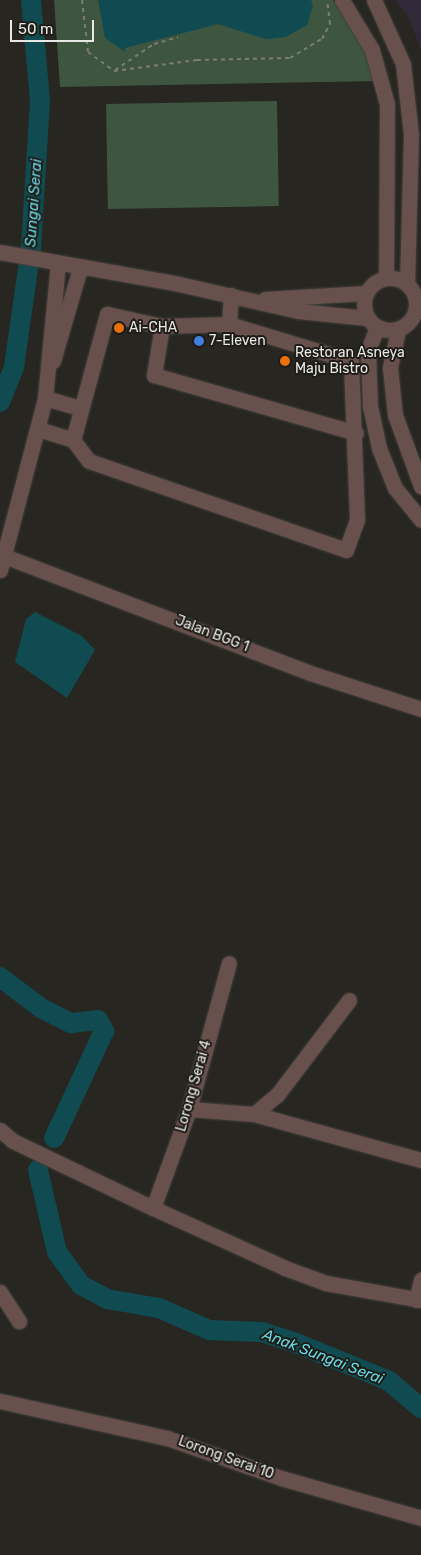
<!DOCTYPE html>
<style>
body{margin:0}
#map{position:relative;width:421px;height:1555px;overflow:hidden;background:#272620;font-family:Rubik,sans-serif}
div>[style]{position:absolute}
.commercial>*{inset:0;background:#322938}
.green>*{inset:0;background:#3e553f;transform-origin:0 0}
.water>*{inset:0;background:#104b52}
.river>*{height:20px;margin:-10px;padding:0 10px;transform-origin:10px;border-radius:10px;background:#104b52}
.path>*{height:2px;margin-top:-1px;transform-origin:0;background:repeating-linear-gradient(90deg,#7d7d78 0 4px,transparent 0 8px)}
.roads{filter:drop-shadow(0 0 1px #42413b) drop-shadow(0 0 1px #42413b)}
.minor>*{height:15px;margin:-7.5px;padding:0 7.5px;transform-origin:7.5px;border-radius:7.5px;background:#68504d}
.minor>.ring{margin:-7.5px;padding:0;box-sizing:content-box;background:none;border:15px solid #68504d;border-radius:50%}
.dots>*{width:14px;height:14px;translate:-50% -50%;box-sizing:border-box;border:2px solid #1e1c17;border-radius:50%}
span{translate:-50% -50%;white-space:nowrap;text-align:center;line-height:1.15;-webkit-text-stroke:4px #1e1c17;paint-order:stroke}
.poi-label{font-size:14px;color:#e8e8e4}
.left{translate:0 -50%;text-align:left}
.street-label{font-size:14px;color:#e8e8e4}
.water-label{font-size:15px;color:#69d9e7;font-style:italic}
.scale{position:absolute;left:10px;top:20px;width:84px;height:22px;box-sizing:border-box;border:2px solid #e8e8e4;border-top:0;padding-left:6px;font-size:15px;line-height:18px;white-space:nowrap;color:#e8e8e4;-webkit-text-stroke:4px #1e1c17;paint-order:stroke}
</style>
<div id="map">
<div class="commercial">
<i style="clip-path:polygon(395px 0,421px 0,421px 49px,408px 16px)"></i>
</div>
<div class="green">
<i style="clip-path:polygon(54px 0,333px 0,362px 42px,380px 81px,60px 87px)"></i>
<i style="left:277px;top:101px;width:105px;height:171px;rotate:89deg"></i>
</div>
<div class="water">
<i style="clip-path:polygon(98px 0,311px 0,313px 6px,307px 25px,286px 37px,266px 39px,218px 24px,125px 48px,125px 52px,105px 38px)"></i>
<i style="clip-path:polygon(35px 612px,82px 636px,95px 650px,67px 698px,15px 662px,26px 619px)"></i>
</div>
<div class="river">
<i style="left:0;top:402px;width:38px;rotate:-68deg"></i>
<i style="left:14px;top:367px;width:120px;rotate:-81.9deg"></i>
<i style="left:31px;top:248px;width:147px;rotate:-86.5deg"></i>
<i style="left:40px;top:101px;width:101px;rotate:-95.1deg"></i>
<i style="left:0;top:977px;width:51px;rotate:37.1deg"></i>
<i style="left:41px;top:1008px;width:34px;rotate:27deg"></i>
<i style="left:71px;top:1023px;width:27px;rotate:-6deg"></i>
<i style="left:98px;top:1020px;width:13px;rotate:61deg"></i>
<i style="left:104px;top:1031px;width:118px;rotate:115deg"></i>
<i style="left:38px;top:1170px;width:84px;rotate:77deg"></i>
<i style="left:57px;top:1252px;width:41px;rotate:54deg"></i>
<i style="left:81px;top:1285px;width:30px;rotate:28deg"></i>
<i style="left:107px;top:1299px;width:53px;rotate:9.8deg"></i>
<i style="left:159px;top:1308px;width:55px;rotate:23.7deg"></i>
<i style="left:209px;top:1330px;width:53px;rotate:2.2deg"></i>
<i style="left:262px;top:1332px;width:36px;rotate:18deg"></i>
<i style="left:296px;top:1343px;width:100px;rotate:22.2deg"></i>
<i style="left:389px;top:1381px;width:42px;rotate:40.2deg"></i>
</div>
<div class="path">
<i style="left:82px;top:0;width:52px;rotate:83.4deg"></i>
<i style="left:88px;top:52px;width:32px;rotate:36deg"></i>
<i style="left:114px;top:71px;width:84px;rotate:-7.5deg"></i>
<i style="left:197px;top:60px;width:93px;rotate:-1.2deg"></i>
<i style="left:290px;top:58px;width:37px;rotate:-31deg"></i>
<i style="left:322px;top:39px;width:17px;rotate:-62deg"></i>
<i style="left:330px;top:24px;width:24px;rotate:-97deg"></i>
<i style="left:115px;top:70px;width:47px;rotate:-33.7deg"></i>
<i style="left:154px;top:44px;width:25px;rotate:-16deg"></i>
</div>
<div class="roads">
<div class="minor">
<i style="left:342px;top:0;width:58px;rotate:59deg"></i>
<i style="left:372px;top:50px;width:56px;rotate:74.5deg"></i>
<i style="left:387px;top:104px;width:174px;rotate:90.3deg"></i>
<i style="left:374px;top:0;width:70px;rotate:65.6deg"></i>
<i style="left:403px;top:64px;width:70px;rotate:83.5deg"></i>
<i style="left:411px;top:134px;width:150px;rotate:91.5deg"></i>
<i style="left:0;top:252px;width:182px;rotate:10.1deg"></i>
<i style="left:179px;top:284px;width:122px;rotate:12.8deg"></i>
<i style="left:298px;top:311px;width:69px;rotate:5.8deg"></i>
<i class="ring" style="left:364px;top:278px;width:37px;height:37px"></i>
<i style="left:265px;top:299px;width:101px;rotate:-3.4deg"></i>
<i style="left:229px;top:324px;width:29px;rotate:-86deg"></i>
<i style="left:162px;top:326px;width:50px;rotate:99.3deg"></i>
<i style="left:154px;top:375px;width:210px;rotate:16deg"></i>
<i style="left:377px;top:327px;width:26px;rotate:111deg"></i>
<i style="left:368px;top:351px;width:55px;rotate:87.9deg"></i>
<i style="left:370px;top:406px;width:43px;rotate:77.9deg"></i>
<i style="left:379px;top:448px;width:43px;rotate:68.2deg"></i>
<i style="left:395px;top:488px;width:41px;rotate:50.9deg"></i>
<i style="left:398px;top:330px;width:39px;rotate:102deg"></i>
<i style="left:390px;top:368px;width:47px;rotate:83.9deg"></i>
<i style="left:395px;top:415px;width:76px;rotate:69.9deg"></i>
<i style="left:53px;top:361px;width:97px;rotate:-73.8deg"></i>
<i style="left:45px;top:398px;width:37px;rotate:16deg"></i>
<i style="left:38px;top:429px;width:37px;rotate:17deg"></i>
<i style="left:73px;top:440px;width:26px;rotate:53deg"></i>
<i style="left:89px;top:461px;width:272px;rotate:19.1deg"></i>
<i style="left:346px;top:550px;width:33px;rotate:-70deg"></i>
<i style="left:357px;top:519px;width:158px;rotate:-92.2deg"></i>
<i style="left:351px;top:361px;width:127px;rotate:-163.1deg"></i>
<i style="left:229px;top:324px;width:67px;rotate:178.3deg"></i>
<i style="left:162px;top:326px;width:56px;rotate:-167.7deg"></i>
<i style="left:107px;top:314px;width:131px;rotate:105.1deg"></i>
<i style="left:4px;top:556px;width:328px;rotate:20.9deg"></i>
<i style="left:310px;top:673px;width:117px;rotate:18deg"></i>
<i style="left:0;top:570px;width:178px;rotate:-75.3deg"></i>
<i style="left:45px;top:398px;width:135px;rotate:-84.5deg"></i>
<i style="left:189px;top:1109px;width:65px;rotate:4.4deg"></i>
<i style="left:254px;top:1114px;width:173px;rotate:15.4deg"></i>
<i style="left:254px;top:1114px;width:30px;rotate:-40deg"></i>
<i style="left:277px;top:1095px;width:119px;rotate:-52.8deg"></i>
<i style="left:0;top:1130px;width:17px;rotate:40deg"></i>
<i style="left:13px;top:1141px;width:155px;rotate:25.6deg"></i>
<i style="left:153px;top:1208px;width:145px;rotate:24.4deg"></i>
<i style="left:285px;top:1268px;width:44px;rotate:20.1deg"></i>
<i style="left:326px;top:1283px;width:97px;rotate:10.1deg"></i>
<i style="left:153px;top:1208px;width:105px;rotate:-70deg"></i>
<i style="left:189px;top:1109px;width:151px;rotate:-74.7deg"></i>
<i style="left:0;top:1292px;width:35px;rotate:57deg"></i>
<i style="left:416px;top:1300px;width:21px;rotate:-76deg"></i>
<i style="left:0;top:1401px;width:171px;rotate:12.5deg"></i>
<i style="left:167px;top:1438px;width:121px;rotate:19.3deg"></i>
<i style="left:281px;top:1478px;width:146px;rotate:15.9deg"></i>
</div>
</div>
<div class="dots">
<i style="left:119px;top:328px;background:#e8710a"></i>
<i style="left:199px;top:341px;background:#3f7fe0"></i>
<i style="left:285px;top:361px;background:#e8710a"></i>
</div>
<div class="poi-label">
<span class="left" style="left:129px;top:328px">Ai-CHA</span>
<span class="left" style="left:209px;top:341px">7-Eleven</span>
<span class="left" style="left:295px;top:361px">Restoran Asneya<br>Maju Bistro</span>
</div>
<div class="street-label">
<span style="left:212px;top:634px;rotate:21deg">Jalan BGG 1</span>
<span style="left:194px;top:1086px;rotate:-74deg">Lorong Serai 4</span>
<span style="left:226px;top:1458px;rotate:20deg">Lorong Serai 10</span>
</div>
<div class="water-label">
<span style="left:34px;top:203px;rotate:-86deg">Sungai Serai</span>
<span style="left:323px;top:1357px;rotate:21deg">Anak Sungai Serai</span>
</div>
<div class="scale">50 m</div>
</div>
